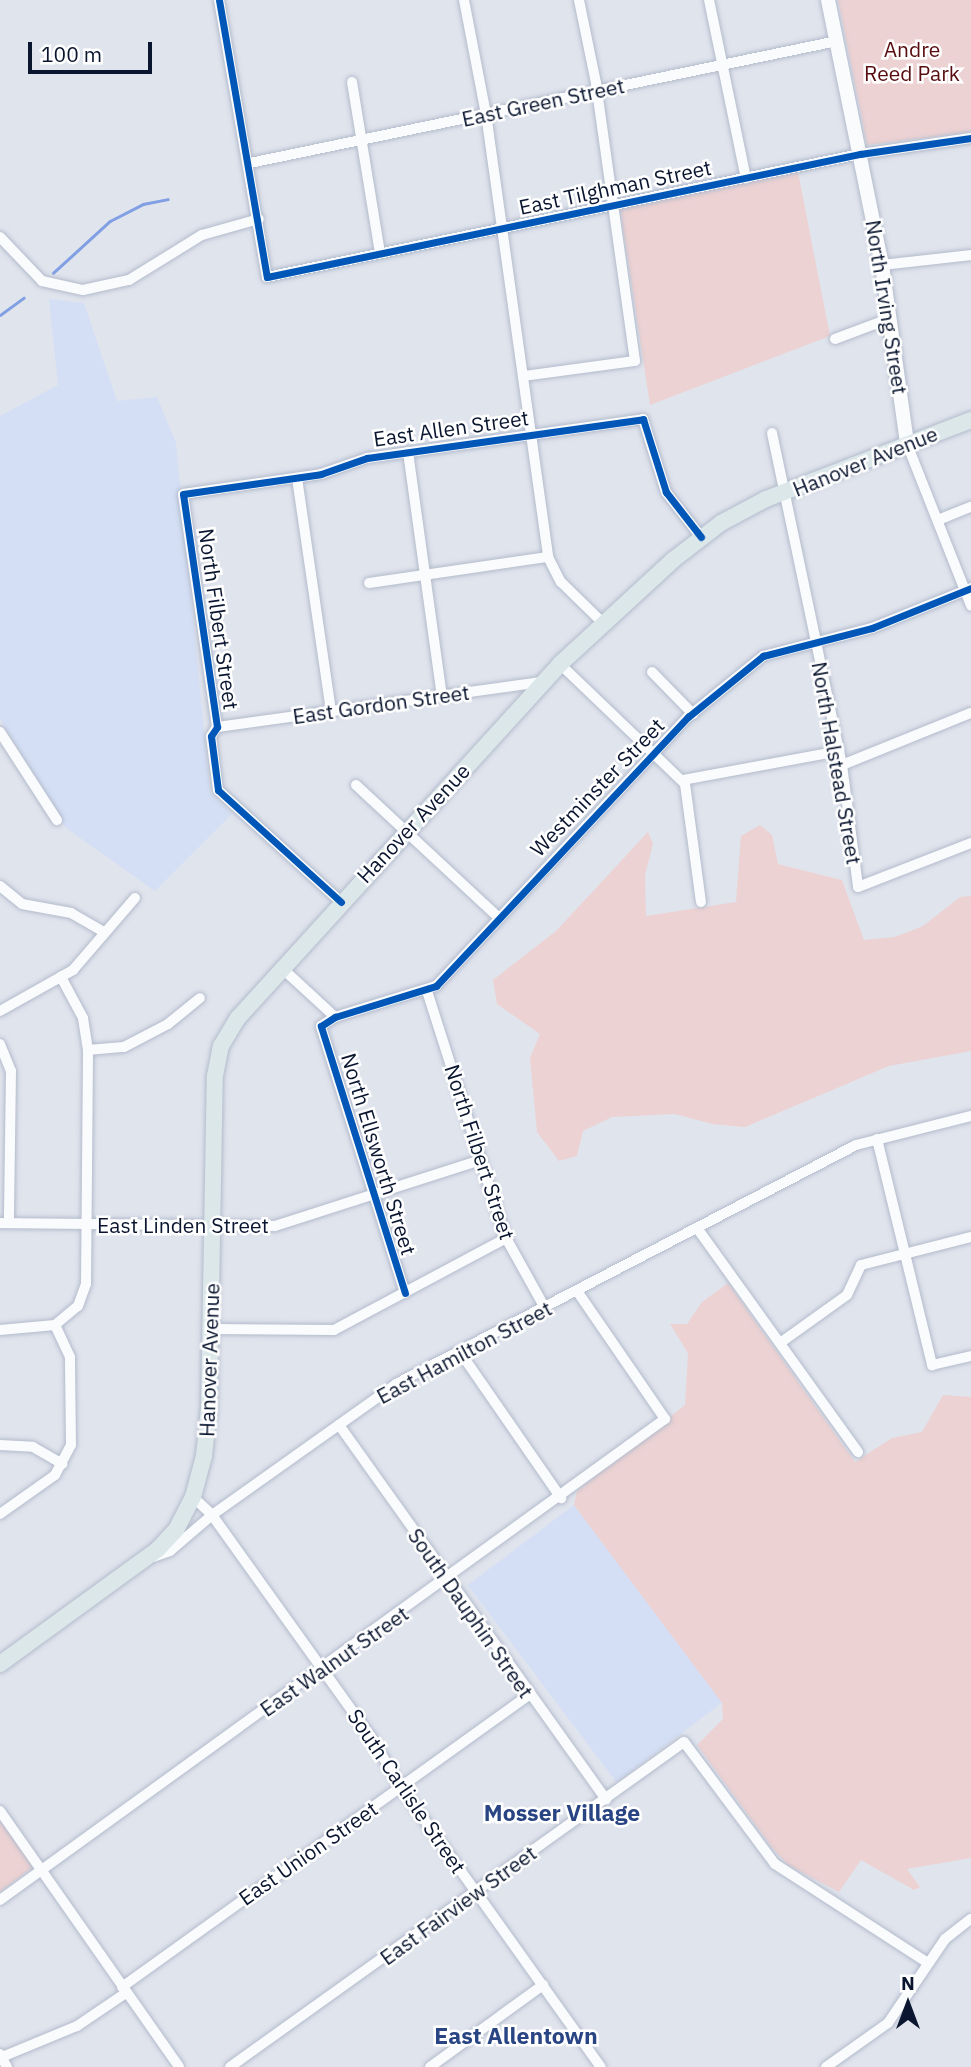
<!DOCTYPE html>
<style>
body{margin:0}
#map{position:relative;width:971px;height:2067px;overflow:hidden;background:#e0e4ed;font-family:"IBM Plex Sans",sans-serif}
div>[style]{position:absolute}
.built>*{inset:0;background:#d4dff5;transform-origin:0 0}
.green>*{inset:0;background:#ecd2d3}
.stream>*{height:2.5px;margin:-1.25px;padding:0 1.25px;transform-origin:1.25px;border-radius:1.25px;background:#819fe3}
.roads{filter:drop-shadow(0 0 2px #b3bbcc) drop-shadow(0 0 2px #b3bbcc)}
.street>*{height:10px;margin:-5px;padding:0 5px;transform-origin:5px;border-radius:5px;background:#fafbfc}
.secondary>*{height:14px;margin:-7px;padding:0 7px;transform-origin:7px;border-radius:7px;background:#fafbfc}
.primary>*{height:16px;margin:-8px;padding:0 8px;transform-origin:8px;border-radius:8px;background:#dbe7e9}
.cycleway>*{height:7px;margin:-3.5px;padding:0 3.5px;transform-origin:3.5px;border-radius:3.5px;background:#0057b8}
span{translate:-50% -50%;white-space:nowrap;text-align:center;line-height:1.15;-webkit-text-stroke:5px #fff;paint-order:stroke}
.park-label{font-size:21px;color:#580d10}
.street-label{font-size:21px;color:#0a1630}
.neighbourhood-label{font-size:23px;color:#294483;font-weight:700}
.north{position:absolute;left:873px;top:1969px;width:70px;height:70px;-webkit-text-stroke:5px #fff;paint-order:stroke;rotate:0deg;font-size:19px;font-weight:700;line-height:28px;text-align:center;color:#0a1630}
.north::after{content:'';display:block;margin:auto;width:24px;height:32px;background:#0a1630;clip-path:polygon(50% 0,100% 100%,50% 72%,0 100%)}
.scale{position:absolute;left:28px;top:42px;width:124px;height:32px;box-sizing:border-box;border:4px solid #0a1630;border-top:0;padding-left:9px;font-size:21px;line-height:24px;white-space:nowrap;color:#0a1630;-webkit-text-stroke:5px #fff;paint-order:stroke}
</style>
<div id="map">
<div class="built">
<i style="clip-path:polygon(49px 299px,84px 303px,117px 401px,157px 397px,176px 443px,210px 793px,232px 814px,155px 891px,66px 828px,0 719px,0 416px,58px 385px)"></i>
<i style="left:574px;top:1505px;width:247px;height:133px;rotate:53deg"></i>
</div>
<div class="green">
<i style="clip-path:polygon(838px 0,971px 0,971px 132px,867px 145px)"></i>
<i style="clip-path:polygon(798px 172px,830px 336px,650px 405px,620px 209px)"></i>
<i style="clip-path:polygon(760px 825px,772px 835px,778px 864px,842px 880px,864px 940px,895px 937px,923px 926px,960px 897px,971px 896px,971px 1051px,889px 1066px,745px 1127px,712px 1124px,675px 1114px,612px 1117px,583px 1131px,577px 1156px,559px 1161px,537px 1132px,530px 1058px,540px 1034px,497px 1004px,493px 980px,556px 931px,648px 832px,653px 844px,645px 875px,646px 916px,736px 902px,741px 836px)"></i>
<i style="clip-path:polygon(728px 1283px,855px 1462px,892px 1438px,922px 1432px,943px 1395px,971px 1397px,971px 1858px,907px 1869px,920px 1887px,914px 1890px,861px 1860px,839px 1892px,788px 1865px,773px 1849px,697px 1745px,723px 1719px,722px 1703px,574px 1505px,577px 1491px,685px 1405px,688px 1353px,670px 1324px,687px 1324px,702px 1302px)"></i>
<i style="clip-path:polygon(0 1820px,33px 1867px,0 1892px)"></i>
</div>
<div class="stream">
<i style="left:53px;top:273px;width:77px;rotate:-42.4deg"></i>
<i style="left:110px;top:221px;width:37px;rotate:-27deg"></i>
<i style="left:143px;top:204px;width:25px;rotate:-11deg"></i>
<i style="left:0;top:315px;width:29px;rotate:-36deg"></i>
</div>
<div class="roads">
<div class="street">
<i style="left:219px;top:0;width:281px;rotate:80.2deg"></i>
<i style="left:267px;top:277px;width:606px;rotate:-11.72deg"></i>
<i style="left:860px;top:154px;width:112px;rotate:-8.2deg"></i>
<i style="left:464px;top:0;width:116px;rotate:79.1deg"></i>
<i style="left:486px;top:114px;width:447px;rotate:82deg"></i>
<i style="left:548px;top:557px;width:28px;rotate:63deg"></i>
<i style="left:561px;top:582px;width:59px;rotate:44.3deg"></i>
<i style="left:709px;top:0;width:182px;rotate:78.3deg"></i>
<i style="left:352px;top:82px;width:173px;rotate:80.7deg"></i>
<i style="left:250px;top:163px;width:600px;rotate:-11.74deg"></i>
<i style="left:0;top:237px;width:61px;rotate:46.3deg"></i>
<i style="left:42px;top:281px;width:42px;rotate:12.4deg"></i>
<i style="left:83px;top:290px;width:47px;rotate:-12.3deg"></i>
<i style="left:129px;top:280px;width:86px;rotate:-31.7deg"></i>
<i style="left:202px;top:235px;width:59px;rotate:-15.7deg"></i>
<i style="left:882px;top:265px;width:90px;rotate:-6.4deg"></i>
<i style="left:835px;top:339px;width:60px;rotate:-20.6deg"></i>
<i style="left:524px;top:376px;width:112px;rotate:-7.7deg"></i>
<i style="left:635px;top:361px;width:281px;rotate:-98deg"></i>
<i style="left:596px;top:83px;width:85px;rotate:-101.6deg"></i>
<i style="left:772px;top:433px;width:339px;rotate:78.1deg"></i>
<i style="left:842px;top:765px;width:123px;rotate:82.5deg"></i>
<i style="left:858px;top:887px;width:121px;rotate:-21.3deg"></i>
<i style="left:907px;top:444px;width:174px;rotate:68.4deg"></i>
<i style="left:408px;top:452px;width:246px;rotate:82.1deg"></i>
<i style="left:297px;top:478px;width:235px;rotate:81.7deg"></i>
<i style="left:938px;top:520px;width:35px;rotate:-22deg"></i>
<i style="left:369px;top:583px;width:181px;rotate:-8.3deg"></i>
<i style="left:560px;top:664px;width:173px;rotate:43.8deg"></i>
<i style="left:685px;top:784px;width:119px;rotate:82.3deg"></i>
<i style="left:652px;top:672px;width:59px;rotate:45.7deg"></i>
<i style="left:217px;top:727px;width:328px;rotate:-7.9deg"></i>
<i style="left:0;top:732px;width:105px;rotate:57.1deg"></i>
<i style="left:842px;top:765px;width:139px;rotate:-22deg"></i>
<i style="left:683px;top:780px;width:159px;rotate:-10.5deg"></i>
<i style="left:356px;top:785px;width:194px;rotate:42.9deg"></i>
<i style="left:0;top:886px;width:28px;rotate:39deg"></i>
<i style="left:22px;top:904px;width:50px;rotate:10.4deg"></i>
<i style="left:71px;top:913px;width:39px;rotate:30deg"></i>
<i style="left:341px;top:902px;width:166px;rotate:-137.7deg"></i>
<i style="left:218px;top:790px;width:54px;rotate:-97.4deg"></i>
<i style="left:211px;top:736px;width:11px;rotate:-56deg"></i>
<i style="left:217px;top:727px;width:235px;rotate:-98.3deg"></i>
<i style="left:183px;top:494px;width:139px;rotate:-8.2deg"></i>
<i style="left:321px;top:474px;width:49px;rotate:-19.2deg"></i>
<i style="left:367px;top:458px;width:279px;rotate:-8deg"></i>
<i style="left:643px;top:419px;width:77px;rotate:72.5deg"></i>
<i style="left:666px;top:492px;width:57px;rotate:52.1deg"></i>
<i style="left:283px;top:969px;width:71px;rotate:42.7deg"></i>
<i style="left:427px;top:991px;width:259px;rotate:72.3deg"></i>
<i style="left:506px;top:1238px;width:80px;rotate:60.9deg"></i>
<i style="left:0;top:1011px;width:84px;rotate:-29.3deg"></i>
<i style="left:73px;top:970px;width:95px;rotate:-49.3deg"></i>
<i style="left:0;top:1044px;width:29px;rotate:68deg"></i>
<i style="left:11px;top:1071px;width:152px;rotate:90.8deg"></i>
<i style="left:88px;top:1050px;width:36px;rotate:-5deg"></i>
<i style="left:124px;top:1047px;width:50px;rotate:-27.6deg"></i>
<i style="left:168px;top:1024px;width:41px;rotate:-39.1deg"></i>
<i style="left:877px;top:1139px;width:233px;rotate:76.3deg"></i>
<i style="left:932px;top:1365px;width:40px;rotate:-13deg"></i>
<i style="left:0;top:1223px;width:275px;rotate:0.6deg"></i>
<i style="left:275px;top:1226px;width:216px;rotate:-17.8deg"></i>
<i style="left:697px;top:1228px;width:276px;rotate:54.3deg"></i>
<i style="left:405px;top:1293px;width:280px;rotate:-107.5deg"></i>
<i style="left:321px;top:1026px;width:17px;rotate:-33deg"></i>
<i style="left:335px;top:1017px;width:106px;rotate:-17.1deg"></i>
<i style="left:436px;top:986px;width:369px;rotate:-46.9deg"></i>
<i style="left:688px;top:717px;width:97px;rotate:-39.1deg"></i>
<i style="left:763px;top:656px;width:113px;rotate:-14.4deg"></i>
<i style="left:872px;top:628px;width:107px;rotate:-22deg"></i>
<i style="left:212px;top:1329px;width:122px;rotate:0.5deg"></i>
<i style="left:334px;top:1330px;width:195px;rotate:-28.1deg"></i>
<i style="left:0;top:1330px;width:55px;rotate:-5.2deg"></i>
<i style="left:55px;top:1325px;width:30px;rotate:-40deg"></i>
<i style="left:78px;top:1306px;width:23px;rotate:-70deg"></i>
<i style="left:86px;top:1284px;width:234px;rotate:-89.5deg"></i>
<i style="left:88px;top:1050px;width:32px;rotate:-99deg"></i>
<i style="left:83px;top:1018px;width:47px;rotate:-118.2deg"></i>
<i style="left:780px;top:1343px;width:82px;rotate:-35.6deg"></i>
<i style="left:847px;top:1295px;width:33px;rotate:-65deg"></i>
<i style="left:861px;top:1265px;width:114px;rotate:-14.3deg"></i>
<i style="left:460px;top:1352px;width:178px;rotate:55.3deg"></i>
<i style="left:339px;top:1425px;width:460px;rotate:54.5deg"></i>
<i style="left:0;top:1445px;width:33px;rotate:3deg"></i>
<i style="left:33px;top:1447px;width:34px;rotate:30deg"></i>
<i style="left:193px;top:1497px;width:26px;rotate:43deg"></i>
<i style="left:212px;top:1515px;width:273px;rotate:54.4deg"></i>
<i style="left:371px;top:1737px;width:58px;rotate:59deg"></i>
<i style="left:401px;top:1787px;width:344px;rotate:54.5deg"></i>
<i style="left:0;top:1514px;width:67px;rotate:-35.3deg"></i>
<i style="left:55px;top:1475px;width:34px;rotate:-62deg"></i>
<i style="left:71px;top:1445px;width:88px;rotate:-90.7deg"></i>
<i style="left:70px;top:1357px;width:35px;rotate:-115deg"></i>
<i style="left:153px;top:1557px;width:18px;rotate:-19deg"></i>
<i style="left:170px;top:1551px;width:55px;rotate:-40.6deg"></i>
<i style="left:212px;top:1515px;width:226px;rotate:-35.4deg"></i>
<i style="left:396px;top:1384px;width:518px;rotate:-27.45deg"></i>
<i style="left:856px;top:1145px;width:119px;rotate:-14.2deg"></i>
<i style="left:0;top:1811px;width:312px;rotate:55deg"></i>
<i style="left:0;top:1900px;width:821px;rotate:-35.88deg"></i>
<i style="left:665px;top:1419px;width:155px;rotate:-124.5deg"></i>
<i style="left:122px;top:1987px;width:501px;rotate:-35.66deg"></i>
<i style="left:0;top:2054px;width:15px;rotate:62deg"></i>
<i style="left:2px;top:2057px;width:81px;rotate:-22.5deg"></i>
<i style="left:77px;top:2026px;width:59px;rotate:-34deg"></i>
<i style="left:230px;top:2067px;width:558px;rotate:-35.6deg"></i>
<i style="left:684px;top:1742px;width:152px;rotate:53.3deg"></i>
<i style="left:775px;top:1864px;width:182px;rotate:32.9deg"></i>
<i style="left:430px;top:2067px;width:140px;rotate:-36deg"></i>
<i style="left:826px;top:2067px;width:76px;rotate:-35.4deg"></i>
<i style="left:888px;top:2023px;width:102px;rotate:-55.8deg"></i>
<i style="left:945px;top:1939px;width:33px;rotate:-38deg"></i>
</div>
<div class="secondary">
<i style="left:828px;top:0;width:270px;rotate:78.5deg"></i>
<i style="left:882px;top:265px;width:181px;rotate:82deg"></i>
</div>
<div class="primary">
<i style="left:0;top:1664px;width:195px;rotate:-36deg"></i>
<i style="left:158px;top:1549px;width:26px;rotate:-47deg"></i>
<i style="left:176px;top:1530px;width:37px;rotate:-63deg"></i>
<i style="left:193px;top:1497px;width:42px;rotate:-75deg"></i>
<i style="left:204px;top:1456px;width:48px;rotate:-84.1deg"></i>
<i style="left:209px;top:1408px;width:332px;rotate:-89deg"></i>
<i style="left:215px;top:1076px;width:31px;rotate:-79deg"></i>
<i style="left:221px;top:1046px;width:33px;rotate:-59deg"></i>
<i style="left:238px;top:1018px;width:479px;rotate:-47.7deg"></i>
<i style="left:560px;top:664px;width:154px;rotate:-42.6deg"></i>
<i style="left:673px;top:560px;width:61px;rotate:-37.6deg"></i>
<i style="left:721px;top:523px;width:51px;rotate:-28.1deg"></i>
<i style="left:766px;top:499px;width:220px;rotate:-21.1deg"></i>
</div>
</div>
<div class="cycleway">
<i style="left:219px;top:0;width:281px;rotate:80.2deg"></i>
<i style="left:267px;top:277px;width:606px;rotate:-11.72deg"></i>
<i style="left:860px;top:154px;width:112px;rotate:-8.2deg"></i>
<i style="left:341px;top:902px;width:166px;rotate:-137.7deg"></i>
<i style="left:218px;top:790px;width:54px;rotate:-97.4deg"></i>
<i style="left:211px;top:736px;width:11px;rotate:-56deg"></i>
<i style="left:217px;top:727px;width:235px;rotate:-98.3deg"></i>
<i style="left:183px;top:494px;width:139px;rotate:-8.2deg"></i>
<i style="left:321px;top:474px;width:49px;rotate:-19.2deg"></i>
<i style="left:367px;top:458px;width:279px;rotate:-8deg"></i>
<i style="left:643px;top:419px;width:77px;rotate:72.5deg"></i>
<i style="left:666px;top:492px;width:57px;rotate:52.1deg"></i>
<i style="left:405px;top:1293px;width:280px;rotate:-107.5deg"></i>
<i style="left:321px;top:1026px;width:17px;rotate:-33deg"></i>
<i style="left:335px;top:1017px;width:106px;rotate:-17.1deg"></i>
<i style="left:436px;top:986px;width:369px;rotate:-46.9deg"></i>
<i style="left:688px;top:717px;width:97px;rotate:-39.1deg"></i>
<i style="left:763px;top:656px;width:113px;rotate:-14.4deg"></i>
<i style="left:872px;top:628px;width:107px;rotate:-22deg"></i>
</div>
<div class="park-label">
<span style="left:912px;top:61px">Andre<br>Reed Park</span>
</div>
<div class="street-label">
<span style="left:543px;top:102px;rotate:-12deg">East Green Street</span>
<span style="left:615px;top:187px;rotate:-12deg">East Tilghman Street</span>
<span style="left:887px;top:307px;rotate:81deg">North Irving Street</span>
<span style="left:451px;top:428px;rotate:-8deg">East Allen Street</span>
<span style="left:865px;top:461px;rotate:-22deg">Hanover Avenue</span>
<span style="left:219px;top:619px;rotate:82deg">North Filbert Street</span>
<span style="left:381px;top:704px;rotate:-8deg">East Gordon Street</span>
<span style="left:837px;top:763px;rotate:80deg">North Halstead Street</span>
<span style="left:597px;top:787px;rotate:-46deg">Westminster Street</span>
<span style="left:413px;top:823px;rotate:-47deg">Hanover Avenue</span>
<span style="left:480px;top:1152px;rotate:72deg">North Filbert Street</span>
<span style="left:379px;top:1154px;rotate:73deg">North Ellsworth Street</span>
<span style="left:183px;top:1225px">East Linden Street</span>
<span style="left:464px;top:1352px;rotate:-28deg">East Hamilton Street</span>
<span style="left:209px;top:1360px;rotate:-88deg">Hanover Avenue</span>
<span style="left:471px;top:1613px;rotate:55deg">South Dauphin Street</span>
<span style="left:334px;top:1661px;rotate:-35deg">East Walnut Street</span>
<span style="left:407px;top:1791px;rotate:56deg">South Carlisle Street</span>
<span style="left:308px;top:1853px;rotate:-35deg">East Union Street</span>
<span style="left:458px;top:1905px;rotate:-36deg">East Fairview Street</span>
</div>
<div class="neighbourhood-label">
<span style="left:562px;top:1812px">Mosser Village</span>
<span style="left:516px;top:2035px">East Allentown</span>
</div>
<div class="north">N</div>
<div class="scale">100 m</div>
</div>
